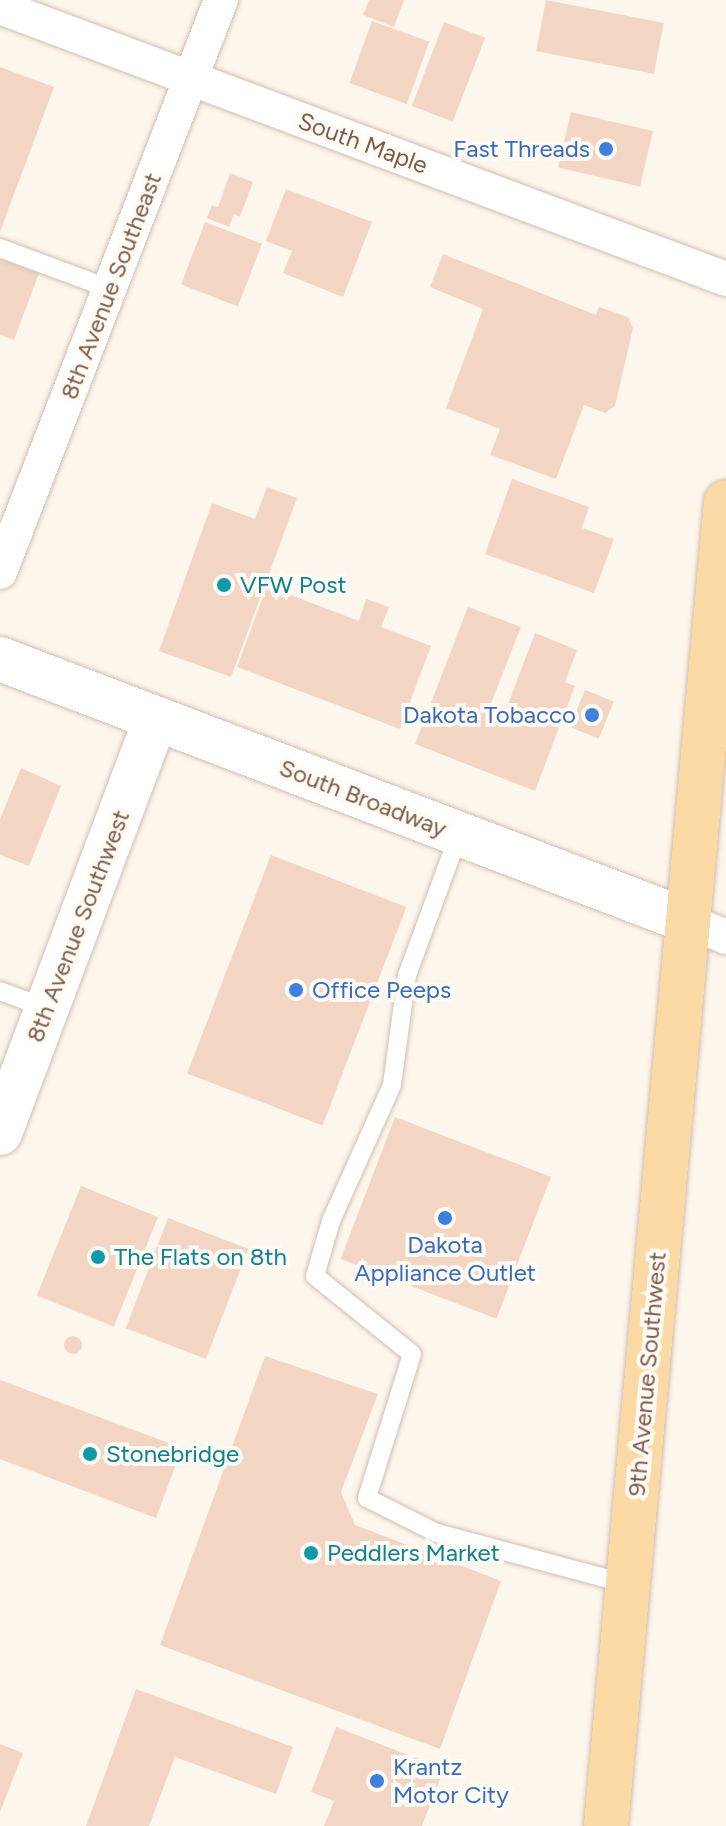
<!DOCTYPE html>
<style>
body{margin:0}
#map{position:relative;width:726px;height:1826px;overflow:hidden;background:#fdf6ec;font-family:Figtree,sans-serif}
div>[style]{position:absolute}
.building>*{inset:0;background:#f3d5c3;transform-origin:0 0}
.round{border-radius:50%}
.roads{filter:drop-shadow(0 0 2px #d1beb0) drop-shadow(0 0 2px #d1beb0)}
.service>*{height:18px;margin:-9px;padding:0 9px;transform-origin:9px;border-radius:9px;background:#fff}
.minor>*{height:34px;margin:-17px;padding:0 17px;transform-origin:17px;border-radius:17px;background:#fff}
.tertiary>*{height:44px;margin:-22px;padding:0 22px;transform-origin:22px;border-radius:22px;background:#fff}
.primary>*{height:44px;margin:-22px;padding:0 22px;transform-origin:22px;border-radius:22px;background:#fbd9a5}
.dots>*{width:22px;height:22px;translate:-50% -50%;box-sizing:border-box;border:4px solid #fffaf3;border-radius:50%}
span{translate:-50% -50%;white-space:nowrap;text-align:center;line-height:1.15;-webkit-text-stroke:8px #fffaf3;paint-order:stroke}
.street-label{font-size:24px;color:#7a5c4d}
.shop-label{font-size:24px;color:#366cbe}
.right{translate:-100% -50%;text-align:right}
.left{translate:0 -50%;text-align:left}
.culture-label{font-size:24px;color:#0d838f}
</style>
<div id="map">
<div class="building">
<i style="clip-path:polygon(369px 0,404px 0,394px 27px,363px 15px)"></i>
<i style="left:546px;top:0;width:120px;height:52px;rotate:11deg"></i>
<i style="left:372px;top:21px;width:61px;height:66px;rotate:20deg"></i>
<i style="left:444px;top:22px;width:44px;height:90px;rotate:21deg"></i>
<i style="clip-path:polygon(0 67px,54px 87px,0 232px)"></i>
<i style="left:571px;top:112px;width:84px;height:57px;rotate:13deg"></i>
<i style="clip-path:polygon(230px 173px,253px 182px,240px 217px,234px 214px,229px 227px,207px 218px,212px 205px,218px 207px)"></i>
<i style="clip-path:polygon(286px 189px,372px 222px,343px 297px,283px 273px,292px 251px,266px 241px)"></i>
<i style="left:205px;top:222px;width:61px;height:67px;rotate:21deg"></i>
<i style="clip-path:polygon(443px 254px,596px 315px,599px 307px,628px 317px,633px 328px,615px 406px,605px 413px,584px 405px,556px 479px,490px 455px,500px 429px,446px 408px,483px 309px,430px 287px)"></i>
<i style="clip-path:polygon(0 259px,39px 273px,14px 340px,0 335px)"></i>
<i style="clip-path:polygon(512px 479px,589px 507px,582px 528px,614px 539px,594px 593px,485px 554px)"></i>
<i style="clip-path:polygon(267px 487px,297px 498px,231px 677px,159px 651px,212px 503px,255px 519px)"></i>
<i style="clip-path:polygon(267px 586px,359px 621px,366px 599px,389px 607px,381px 627px,431px 646px,400px 729px,237px 667px)"></i>
<i style="clip-path:polygon(468px 607px,521px 627px,488px 711px,503px 717px,535px 633px,577px 650px,565px 682px,575px 686px,535px 791px,415px 744px)"></i>
<i style="left:585px;top:690px;width:31px;height:40px;rotate:22deg"></i>
<i style="clip-path:polygon(21px 768px,61px 786px,29px 866px,0 855px,0 819px)"></i>
<i style="left:271px;top:855px;width:145px;height:234px;rotate:21deg"></i>
<i style="left:395px;top:1117px;width:167px;height:152px;rotate:21deg"></i>
<i style="left:81px;top:1186px;width:83px;height:118px;rotate:22deg"></i>
<i style="left:168px;top:1218px;width:86px;height:118px;rotate:21deg"></i>
<i class="round" style="left:64px;top:1336px;width:18px;height:18px"></i>
<i style="clip-path:polygon(265px 1356px,378px 1394px,341px 1492px,355px 1525px,501px 1581px,440px 1749px,160px 1645px)"></i>
<i style="clip-path:polygon(0 1380px,182px 1448px,156px 1518px,0 1459px)"></i>
<i style="clip-path:polygon(136px 1689px,293px 1747px,276px 1794px,175px 1757px,149px 1826px,86px 1826px)"></i>
<i style="clip-path:polygon(336px 1727px,444px 1769px,422px 1826px,324px 1826px,334px 1801px,311px 1792px)"></i>
<i style="clip-path:polygon(0 1744px,23px 1753px,0 1812px)"></i>
</div>
<div class="roads">
<div class="service">
<i style="left:0;top:248px;width:117px;rotate:20.4deg"></i>
<i style="left:459px;top:834px;width:150px;rotate:110.2deg"></i>
<i style="left:407px;top:975px;width:111px;rotate:97.8deg"></i>
<i style="left:392px;top:1085px;width:149px;rotate:114.2deg"></i>
<i style="left:331px;top:1221px;width:57px;rotate:106.2deg"></i>
<i style="left:315px;top:1276px;width:124px;rotate:38.8deg"></i>
<i style="left:412px;top:1354px;width:151px;rotate:107.4deg"></i>
<i style="left:367px;top:1498px;width:78px;rotate:26.6deg"></i>
<i style="left:437px;top:1533px;width:198px;rotate:15deg"></i>
<i style="left:0;top:991px;width:49px;rotate:20.3deg"></i>
</div>
<div class="minor">
<i style="left:0;top:7px;width:775px;rotate:20.54deg"></i>
<i style="left:0;top:572px;width:613px;rotate:-68.88deg"></i>
<i style="left:688px;top:921px;width:41px;rotate:22.8deg"></i>
</div>
<div class="tertiary">
<i style="left:0;top:659px;width:736px;rotate:20.85deg"></i>
<i style="left:0;top:1133px;width:442px;rotate:-69.4deg"></i>
</div>
<div class="primary">
<i style="left:606px;top:1826px;width:1329px;rotate:-84.82deg"></i>
</div>
</div>
<div class="dots">
<i style="left:606px;top:149px;background:#3f7fe0"></i>
<i style="left:224px;top:585px;background:#0f9aa8"></i>
<i style="left:592px;top:715px;background:#3f7fe0"></i>
<i style="left:296px;top:990px;background:#3f7fe0"></i>
<i style="left:445px;top:1218px;background:#3f7fe0"></i>
<i style="left:98px;top:1257px;background:#0f9aa8"></i>
<i style="left:90px;top:1454px;background:#0f9aa8"></i>
<i style="left:311px;top:1553px;background:#0f9aa8"></i>
<i style="left:377px;top:1781px;background:#3f7fe0"></i>
</div>
<div class="street-label">
<span style="left:363px;top:143px;rotate:20deg">South Maple</span>
<span style="left:111px;top:286px;rotate:-69deg">8th Avenue Southeast</span>
<span style="left:363px;top:798px;rotate:21deg">South Broadway</span>
<span style="left:78px;top:926px;rotate:-69deg">8th Avenue Southwest</span>
<span style="left:647px;top:1374px;rotate:-85deg">9th Avenue Southwest</span>
</div>
<div class="shop-label">
<span class="right" style="left:590px;top:149px">Fast Threads</span>
<span class="right" style="left:576px;top:715px">Dakota Tobacco</span>
<span class="left" style="left:312px;top:990px">Office Peeps</span>
<span style="left:445px;top:1259px">Dakota<br>Appliance Outlet</span>
<span class="left" style="left:393px;top:1781px">Krantz<br>Motor City</span>
</div>
<div class="culture-label">
<span class="left" style="left:240px;top:585px">VFW Post</span>
<span class="left" style="left:114px;top:1257px">The Flats on 8th</span>
<span class="left" style="left:106px;top:1454px">Stonebridge</span>
<span class="left" style="left:327px;top:1553px">Peddlers Market</span>
</div>
</div>
